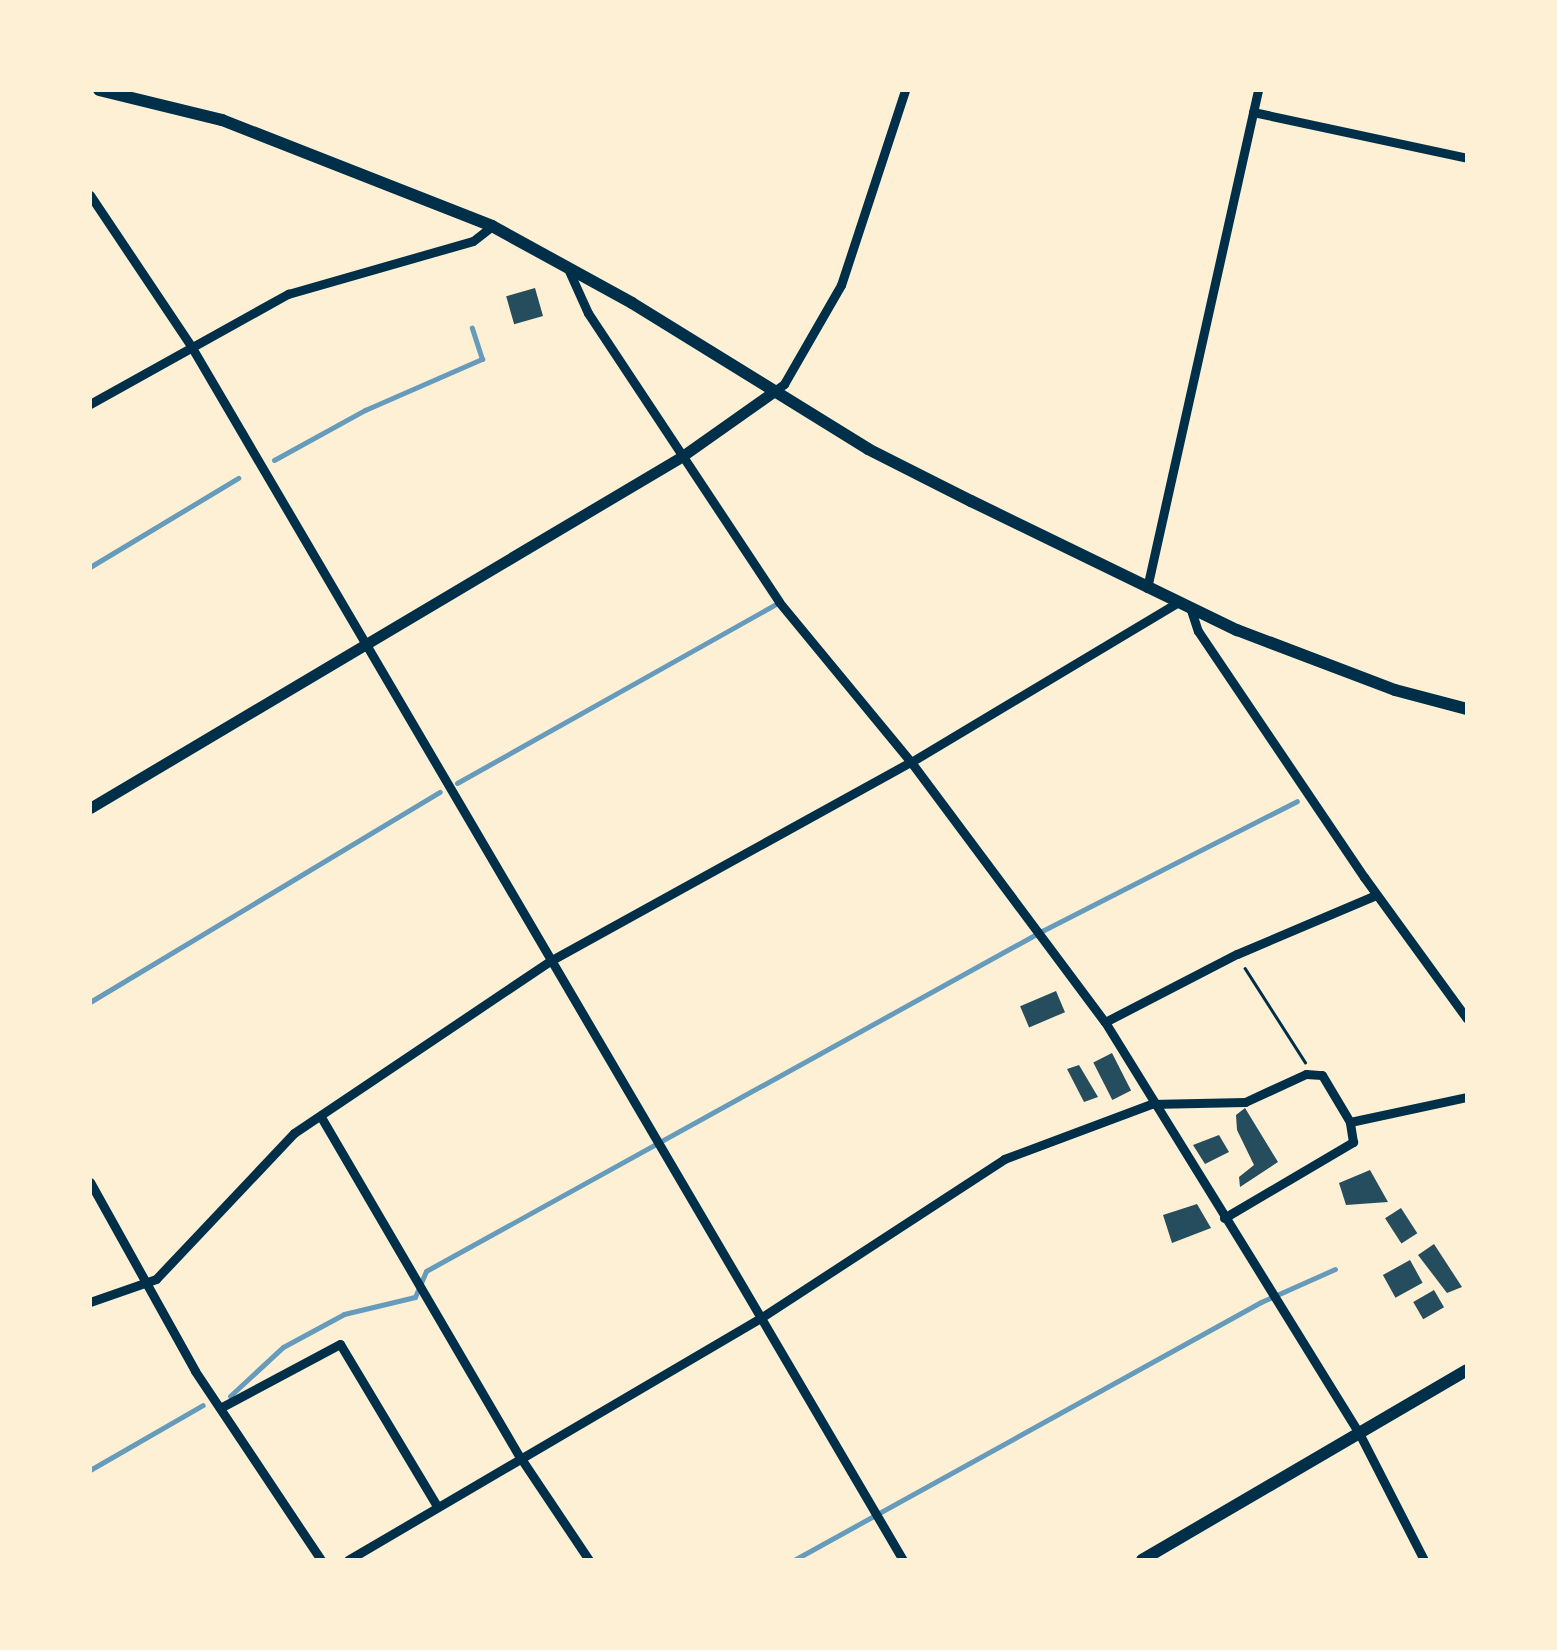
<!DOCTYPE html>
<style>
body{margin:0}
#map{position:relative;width:1557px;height:1650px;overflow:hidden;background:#fdf0d5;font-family:"Varela Round",sans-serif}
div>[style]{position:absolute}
.stream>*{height:5px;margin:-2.5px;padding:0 2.5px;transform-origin:2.5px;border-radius:2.5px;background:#669bbc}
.building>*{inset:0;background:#264d5e;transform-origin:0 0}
.path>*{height:2.5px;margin:-1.25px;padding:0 1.25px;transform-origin:1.25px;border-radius:1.25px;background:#003049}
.minor>*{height:9px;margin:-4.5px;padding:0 4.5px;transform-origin:4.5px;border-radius:4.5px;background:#003049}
.tertiary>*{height:11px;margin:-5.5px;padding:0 5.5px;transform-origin:5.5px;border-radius:5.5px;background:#003049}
.secondary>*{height:12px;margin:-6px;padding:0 6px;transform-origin:6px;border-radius:6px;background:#003049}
span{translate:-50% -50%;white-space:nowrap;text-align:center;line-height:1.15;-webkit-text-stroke:10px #fdf0d5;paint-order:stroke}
.frame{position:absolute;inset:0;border:92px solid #fdf0d5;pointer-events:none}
</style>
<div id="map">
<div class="stream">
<i style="left:274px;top:460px;width:104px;rotate:-28.8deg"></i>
<i style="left:365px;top:410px;width:128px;rotate:-23.6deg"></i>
<i style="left:482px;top:359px;width:33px;rotate:-108deg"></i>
<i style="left:90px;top:567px;width:173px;rotate:-31deg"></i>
<i style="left:457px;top:783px;width:369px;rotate:-29.3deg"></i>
<i style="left:90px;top:1002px;width:408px;rotate:-31deg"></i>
<i style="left:230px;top:1396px;width:72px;rotate:-42.8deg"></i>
<i style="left:283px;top:1347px;width:69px;rotate:-28.4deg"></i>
<i style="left:344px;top:1314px;width:73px;rotate:-13.5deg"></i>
<i style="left:415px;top:1297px;width:28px;rotate:-67deg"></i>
<i style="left:426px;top:1271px;width:704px;rotate:-28.9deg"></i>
<i style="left:1042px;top:931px;width:286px;rotate:-27deg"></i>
<i style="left:90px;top:1470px;width:130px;rotate:-29.9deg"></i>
<i style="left:794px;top:1560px;width:534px;rotate:-28.92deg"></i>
<i style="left:1261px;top:1302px;width:81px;rotate:-24deg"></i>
</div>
<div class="building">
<i style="left:535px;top:288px;width:29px;height:30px;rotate:74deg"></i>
<i style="left:1056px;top:991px;width:23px;height:39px;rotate:67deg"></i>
<i style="left:1112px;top:1053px;width:42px;height:21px;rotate:63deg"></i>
<i style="clip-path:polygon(1079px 1065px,1098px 1097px,1084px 1102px,1067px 1069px)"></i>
<i style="clip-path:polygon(1245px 1108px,1278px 1162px,1240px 1187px,1239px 1177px,1254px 1165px,1237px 1130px,1236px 1115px)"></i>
<i style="clip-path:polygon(1219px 1135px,1229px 1152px,1205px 1164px,1193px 1145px)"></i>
<i style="clip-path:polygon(1370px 1170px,1388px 1202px,1346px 1205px,1339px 1183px)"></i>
<i style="clip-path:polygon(1197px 1204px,1211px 1228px,1172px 1243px,1163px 1215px)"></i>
<i style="left:1401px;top:1208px;width:30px;height:19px;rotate:57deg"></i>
<i style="clip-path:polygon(1434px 1244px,1462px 1287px,1447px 1293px,1418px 1255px)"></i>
<i style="left:1410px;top:1260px;width:26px;height:31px;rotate:61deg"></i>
<i style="left:1434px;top:1290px;width:20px;height:24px;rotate:60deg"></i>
</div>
<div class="path">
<i style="left:1245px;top:968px;width:112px;rotate:57.4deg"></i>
</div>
<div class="minor">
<i style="left:1253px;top:112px;width:219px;rotate:12.1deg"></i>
<i style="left:90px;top:195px;width:182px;rotate:56.2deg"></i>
<i style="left:191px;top:346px;width:1407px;rotate:59.61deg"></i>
<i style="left:569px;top:271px;width:46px;rotate:65.7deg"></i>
<i style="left:588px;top:313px;width:346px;rotate:56.5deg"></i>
<i style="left:779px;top:602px;width:207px;rotate:50.5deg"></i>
<i style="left:911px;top:762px;width:324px;rotate:53.3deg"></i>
<i style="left:1105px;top:1022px;width:483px;rotate:58.3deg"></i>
<i style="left:1359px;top:1433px;width:143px;rotate:62.9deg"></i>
<i style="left:773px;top:392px;width:14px;rotate:-36deg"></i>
<i style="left:784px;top:384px;width:114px;rotate:-60.1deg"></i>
<i style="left:841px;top:285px;width:205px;rotate:-71.8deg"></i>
<i style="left:90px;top:404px;width:227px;rotate:-29.1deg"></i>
<i style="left:288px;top:294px;width:192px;rotate:-16deg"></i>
<i style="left:473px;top:241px;width:24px;rotate:-38deg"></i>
<i style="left:1147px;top:588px;width:510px;rotate:-77.43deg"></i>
<i style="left:1191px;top:610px;width:22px;rotate:72deg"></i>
<i style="left:1198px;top:631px;width:297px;rotate:56deg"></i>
<i style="left:1364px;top:877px;width:175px;rotate:54deg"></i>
<i style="left:1105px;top:1022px;width:148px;rotate:-27.3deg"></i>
<i style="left:1237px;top:954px;width:151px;rotate:-23deg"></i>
<i style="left:321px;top:1117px;width:394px;rotate:59.7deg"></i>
<i style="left:520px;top:1457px;width:124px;rotate:56.2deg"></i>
<i style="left:90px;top:1182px;width:216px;rotate:60.9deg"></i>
<i style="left:195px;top:1371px;width:227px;rotate:56.3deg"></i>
<i style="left:1224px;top:1218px;width:150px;rotate:-30.5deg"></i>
<i style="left:1353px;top:1142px;width:20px;rotate:-99deg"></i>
<i style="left:90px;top:1302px;width:70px;rotate:-19.2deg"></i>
<i style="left:156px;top:1279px;width:201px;rotate:-46.6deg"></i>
<i style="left:294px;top:1133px;width:308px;rotate:-33.9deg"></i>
<i style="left:550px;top:961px;width:412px;rotate:-28.9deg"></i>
<i style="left:911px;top:762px;width:311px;rotate:-30.9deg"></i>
<i style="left:220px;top:1408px;width:136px;rotate:-28.1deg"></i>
<i style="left:340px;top:1344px;width:189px;rotate:59.1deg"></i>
<i style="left:348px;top:1560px;width:476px;rotate:-30.4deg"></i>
<i style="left:759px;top:1319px;width:293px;rotate:-33.1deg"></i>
<i style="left:1004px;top:1159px;width:157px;rotate:-20.5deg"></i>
<i style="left:1151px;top:1104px;width:94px;rotate:-1.2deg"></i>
<i style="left:1245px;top:1102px;width:67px;rotate:-24.7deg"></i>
<i style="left:1306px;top:1074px;width:16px;rotate:4deg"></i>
<i style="left:1322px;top:1075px;width:55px;rotate:59.2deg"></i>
<i style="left:1350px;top:1122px;width:120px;rotate:-12.1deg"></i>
</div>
<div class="tertiary">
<i style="left:90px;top:808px;width:687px;rotate:-30.71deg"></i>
<i style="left:681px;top:457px;width:113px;rotate:-35.2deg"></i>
</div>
<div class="secondary">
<i style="left:99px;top:90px;width:127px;rotate:13.7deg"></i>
<i style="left:222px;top:120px;width:290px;rotate:21.4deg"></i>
<i style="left:492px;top:226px;width:160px;rotate:28.8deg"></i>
<i style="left:632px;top:303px;width:278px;rotate:31.7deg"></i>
<i style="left:868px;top:449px;width:115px;rotate:26.8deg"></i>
<i style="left:971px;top:501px;width:296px;rotate:25.9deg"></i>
<i style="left:1237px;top:630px;width:169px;rotate:20.8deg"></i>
<i style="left:1395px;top:690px;width:74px;rotate:14.8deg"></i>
<i style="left:1142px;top:1560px;width:376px;rotate:-30.3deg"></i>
</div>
<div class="frame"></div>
</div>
